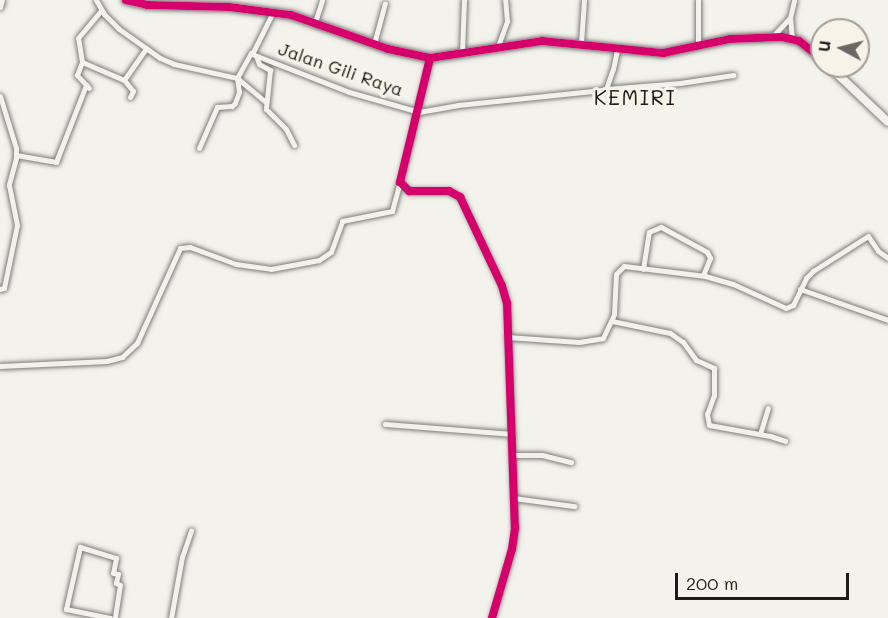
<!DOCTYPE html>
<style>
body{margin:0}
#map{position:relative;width:888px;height:618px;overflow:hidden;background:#f4f2ec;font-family:Mali,sans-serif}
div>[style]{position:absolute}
.roads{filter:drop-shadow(0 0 2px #7d7c7a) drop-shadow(0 0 2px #7d7c7a)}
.street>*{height:5px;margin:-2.5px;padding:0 2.5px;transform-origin:2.5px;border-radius:2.5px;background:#f2f1ed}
.secondary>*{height:8px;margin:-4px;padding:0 4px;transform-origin:4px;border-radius:4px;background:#f2f1ed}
.cycleway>*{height:8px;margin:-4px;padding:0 4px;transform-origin:4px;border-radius:4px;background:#d6006c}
span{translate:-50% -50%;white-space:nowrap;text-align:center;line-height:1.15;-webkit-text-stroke:6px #f7f3e8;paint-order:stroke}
.street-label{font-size:18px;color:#1c1c1c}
.quarter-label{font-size:21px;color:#1c1c1c;letter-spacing:1.5px}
.north{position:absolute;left:810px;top:18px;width:60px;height:60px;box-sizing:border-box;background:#f7f3e8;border:2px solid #9f9d96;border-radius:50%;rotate:277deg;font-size:16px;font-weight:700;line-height:24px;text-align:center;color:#1c1c1c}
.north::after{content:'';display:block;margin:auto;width:21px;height:27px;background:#686765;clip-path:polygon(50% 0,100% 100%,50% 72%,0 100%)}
.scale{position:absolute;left:675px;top:573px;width:174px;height:27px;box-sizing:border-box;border:3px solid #1c1c1c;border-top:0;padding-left:8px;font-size:18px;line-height:21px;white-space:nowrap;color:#1c1c1c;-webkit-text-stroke:4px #f7f3e8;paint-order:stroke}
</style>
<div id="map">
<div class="roads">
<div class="street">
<i style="left:96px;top:0;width:16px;rotate:60deg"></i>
<i style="left:104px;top:14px;width:21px;rotate:45deg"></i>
<i style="left:119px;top:29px;width:50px;rotate:35.3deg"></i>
<i style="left:160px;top:58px;width:15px;rotate:23deg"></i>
<i style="left:174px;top:64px;width:65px;rotate:12.5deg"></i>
<i style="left:237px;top:78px;width:38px;rotate:40deg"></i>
<i style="left:698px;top:0;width:44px;rotate:90deg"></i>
<i style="left:0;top:7px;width:7px;rotate:-74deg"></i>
<i style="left:273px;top:12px;width:47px;rotate:116.6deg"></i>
<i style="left:252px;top:54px;width:104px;rotate:21.4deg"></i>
<i style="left:349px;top:92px;width:73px;rotate:15.9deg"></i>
<i style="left:419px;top:112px;width:40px;rotate:-10deg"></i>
<i style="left:458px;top:105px;width:145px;rotate:-5.9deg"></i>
<i style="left:602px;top:90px;width:4px;rotate:-14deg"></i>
<i style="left:606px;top:89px;width:21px;rotate:-71deg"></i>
<i style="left:613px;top:69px;width:19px;rotate:-78deg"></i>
<i style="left:315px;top:22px;width:23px;rotate:-72deg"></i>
<i style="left:772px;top:37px;width:26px;rotate:-47deg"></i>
<i style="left:792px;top:39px;width:21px;rotate:-95deg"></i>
<i style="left:790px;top:18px;width:18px;rotate:-77deg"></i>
<i style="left:581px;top:43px;width:43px;rotate:-86deg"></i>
<i style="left:374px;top:44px;width:42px;rotate:-75deg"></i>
<i style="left:498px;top:46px;width:27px;rotate:-70deg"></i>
<i style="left:507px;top:21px;width:21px;rotate:-95deg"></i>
<i style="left:462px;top:52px;width:52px;rotate:-87.8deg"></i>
<i style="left:256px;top:56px;width:9px;rotate:69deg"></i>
<i style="left:259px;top:64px;width:13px;rotate:29deg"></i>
<i style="left:270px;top:70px;width:39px;rotate:96deg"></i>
<i style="left:266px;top:109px;width:28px;rotate:45deg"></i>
<i style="left:286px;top:129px;width:18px;rotate:63deg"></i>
<i style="left:430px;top:58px;width:128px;rotate:103.6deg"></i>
<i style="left:400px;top:182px;width:13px;rotate:45deg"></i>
<i style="left:409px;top:191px;width:40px"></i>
<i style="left:449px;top:191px;width:13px;rotate:29deg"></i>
<i style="left:460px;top:197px;width:98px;rotate:64.7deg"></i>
<i style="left:502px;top:286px;width:18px;rotate:74deg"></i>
<i style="left:507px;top:303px;width:225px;rotate:88deg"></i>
<i style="left:515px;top:528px;width:21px;rotate:98deg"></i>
<i style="left:512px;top:549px;width:72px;rotate:106.2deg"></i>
<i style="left:82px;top:62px;width:46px;rotate:23.2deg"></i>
<i style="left:89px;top:88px;width:18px;rotate:-133deg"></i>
<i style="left:77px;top:75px;width:14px;rotate:-69deg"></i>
<i style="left:82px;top:62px;width:24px;rotate:-99deg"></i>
<i style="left:78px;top:38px;width:35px;rotate:-50deg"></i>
<i style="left:606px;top:89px;width:74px;rotate:-4.6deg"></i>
<i style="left:680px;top:83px;width:54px;rotate:-8.6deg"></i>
<i style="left:0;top:96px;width:54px;rotate:72.9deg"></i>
<i style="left:16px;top:148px;width:10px;rotate:90deg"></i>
<i style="left:16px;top:158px;width:28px;rotate:105deg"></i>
<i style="left:9px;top:185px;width:41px;rotate:78.7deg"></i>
<i style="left:17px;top:225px;width:64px;rotate:101.7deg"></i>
<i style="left:4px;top:288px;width:4px;rotate:166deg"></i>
<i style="left:130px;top:97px;width:7px;rotate:-63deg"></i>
<i style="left:133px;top:91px;width:14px;rotate:-129deg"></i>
<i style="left:124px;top:80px;width:39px;rotate:-55deg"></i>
<i style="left:199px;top:148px;width:45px;rotate:-66.3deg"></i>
<i style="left:217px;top:107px;width:15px;rotate:-4deg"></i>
<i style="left:232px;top:106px;width:4px;rotate:-45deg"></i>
<i style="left:235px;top:103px;width:12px;rotate:-70deg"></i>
<i style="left:239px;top:92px;width:14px;rotate:-98deg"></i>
<i style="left:237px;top:78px;width:29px;rotate:-61deg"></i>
<i style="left:16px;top:155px;width:41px;rotate:9.9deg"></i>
<i style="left:56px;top:162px;width:83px;rotate:-68.7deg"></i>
<i style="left:643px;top:269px;width:37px;rotate:-81deg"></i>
<i style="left:649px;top:232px;width:13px;rotate:-23deg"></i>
<i style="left:661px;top:227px;width:52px;rotate:28.5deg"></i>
<i style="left:707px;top:252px;width:7px;rotate:63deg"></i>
<i style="left:710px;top:258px;width:18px;rotate:112deg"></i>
<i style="left:800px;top:289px;width:93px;rotate:19.4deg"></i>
<i style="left:612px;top:321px;width:59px;rotate:11.7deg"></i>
<i style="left:670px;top:333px;width:16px;rotate:35deg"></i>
<i style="left:683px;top:342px;width:22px;rotate:54deg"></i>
<i style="left:696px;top:360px;width:20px;rotate:24deg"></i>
<i style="left:714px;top:368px;width:27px;rotate:90deg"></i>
<i style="left:714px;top:395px;width:20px;rotate:110deg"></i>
<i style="left:707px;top:414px;width:11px;rotate:80deg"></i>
<i style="left:709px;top:425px;width:62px;rotate:10.2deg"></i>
<i style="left:770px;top:436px;width:16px;rotate:18deg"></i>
<i style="left:507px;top:337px;width:72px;rotate:4deg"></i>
<i style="left:579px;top:342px;width:24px;rotate:-9deg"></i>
<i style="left:603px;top:338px;width:26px;rotate:-65deg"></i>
<i style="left:614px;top:314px;width:40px;rotate:-87.1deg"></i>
<i style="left:616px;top:274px;width:11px;rotate:-45deg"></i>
<i style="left:624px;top:266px;width:82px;rotate:7deg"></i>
<i style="left:705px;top:276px;width:29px;rotate:16deg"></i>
<i style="left:733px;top:284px;width:58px;rotate:24.4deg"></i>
<i style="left:786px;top:308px;width:8px;rotate:-23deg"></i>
<i style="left:793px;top:305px;width:30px;rotate:-64deg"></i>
<i style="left:806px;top:278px;width:10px;rotate:-45deg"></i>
<i style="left:813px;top:271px;width:65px;rotate:-32.5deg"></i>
<i style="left:868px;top:236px;width:18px;rotate:56deg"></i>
<i style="left:878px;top:251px;width:12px;rotate:35deg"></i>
<i style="left:0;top:366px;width:107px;rotate:-2.7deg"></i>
<i style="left:107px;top:361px;width:16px;rotate:-15deg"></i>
<i style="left:122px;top:357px;width:21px;rotate:-43deg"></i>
<i style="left:137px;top:343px;width:104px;rotate:-65.6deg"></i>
<i style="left:180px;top:248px;width:10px;rotate:-6deg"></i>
<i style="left:190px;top:247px;width:49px;rotate:20.3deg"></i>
<i style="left:236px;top:264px;width:35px;rotate:8deg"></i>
<i style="left:271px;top:269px;width:49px;rotate:-10.6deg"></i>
<i style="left:319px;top:260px;width:14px;rotate:-34deg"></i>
<i style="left:331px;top:252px;width:33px;rotate:-70deg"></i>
<i style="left:342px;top:221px;width:51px;rotate:-11.3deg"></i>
<i style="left:392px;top:211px;width:30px;rotate:-75deg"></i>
<i style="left:385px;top:424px;width:128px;rotate:4.5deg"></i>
<i style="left:760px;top:434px;width:27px;rotate:-73deg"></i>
<i style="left:512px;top:455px;width:30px"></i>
<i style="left:542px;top:455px;width:30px;rotate:14deg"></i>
<i style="left:514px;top:498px;width:61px;rotate:7.6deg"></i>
<i style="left:110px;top:618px;width:45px;rotate:-168.4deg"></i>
<i style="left:66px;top:609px;width:64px;rotate:-77.3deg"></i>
<i style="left:80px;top:547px;width:38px;rotate:17deg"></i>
<i style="left:116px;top:558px;width:15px;rotate:101deg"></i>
<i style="left:113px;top:573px;width:5px;rotate:11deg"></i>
<i style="left:118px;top:574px;width:9px;rotate:103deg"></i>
<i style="left:116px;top:583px;width:4px;rotate:27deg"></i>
<i style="left:120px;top:585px;width:33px;rotate:99deg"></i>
<i style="left:171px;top:618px;width:62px;rotate:-79.8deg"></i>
<i style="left:182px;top:557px;width:28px;rotate:-71deg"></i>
</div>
<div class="secondary">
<i style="left:126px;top:0;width:22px;rotate:13deg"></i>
<i style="left:147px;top:5px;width:82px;rotate:1.4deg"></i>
<i style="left:229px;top:7px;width:63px;rotate:7.4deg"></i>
<i style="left:291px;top:15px;width:103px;rotate:19.3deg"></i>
<i style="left:388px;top:49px;width:43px;rotate:12.1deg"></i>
<i style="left:430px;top:58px;width:113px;rotate:-8.6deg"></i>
<i style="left:542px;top:41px;width:122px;rotate:5.7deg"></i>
<i style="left:663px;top:53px;width:68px;rotate:-11.8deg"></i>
<i style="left:730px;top:39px;width:52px;rotate:-2.2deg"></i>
<i style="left:782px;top:37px;width:17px;rotate:13deg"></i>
<i style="left:799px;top:41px;width:29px;rotate:38deg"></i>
<i style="left:829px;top:66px;width:81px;rotate:43.5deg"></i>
</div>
</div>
<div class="cycleway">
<i style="left:126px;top:0;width:22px;rotate:13deg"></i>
<i style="left:147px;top:5px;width:82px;rotate:1.4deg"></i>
<i style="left:229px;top:7px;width:63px;rotate:7.4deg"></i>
<i style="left:291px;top:15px;width:103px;rotate:19.3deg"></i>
<i style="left:388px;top:49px;width:43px;rotate:12.1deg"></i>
<i style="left:430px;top:58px;width:113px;rotate:-8.6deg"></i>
<i style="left:542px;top:41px;width:122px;rotate:5.7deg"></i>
<i style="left:663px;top:53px;width:68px;rotate:-11.8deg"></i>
<i style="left:730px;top:39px;width:52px;rotate:-2.2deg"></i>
<i style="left:782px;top:37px;width:17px;rotate:13deg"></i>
<i style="left:799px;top:41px;width:29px;rotate:38deg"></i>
<i style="left:430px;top:58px;width:128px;rotate:103.6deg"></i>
<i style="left:400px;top:182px;width:13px;rotate:45deg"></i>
<i style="left:409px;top:191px;width:40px"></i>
<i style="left:449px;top:191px;width:13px;rotate:29deg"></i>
<i style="left:460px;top:197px;width:98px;rotate:64.7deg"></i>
<i style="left:502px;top:286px;width:18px;rotate:74deg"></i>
<i style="left:507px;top:303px;width:225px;rotate:88deg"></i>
<i style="left:515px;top:528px;width:21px;rotate:98deg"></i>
<i style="left:512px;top:549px;width:72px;rotate:106.2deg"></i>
</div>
<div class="street-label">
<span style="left:341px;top:69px;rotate:19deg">Jalan Gili Raya</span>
</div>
<div class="quarter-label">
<span style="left:635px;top:97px">KEMIRI</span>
</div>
<div class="north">U</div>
<div class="scale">200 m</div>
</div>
